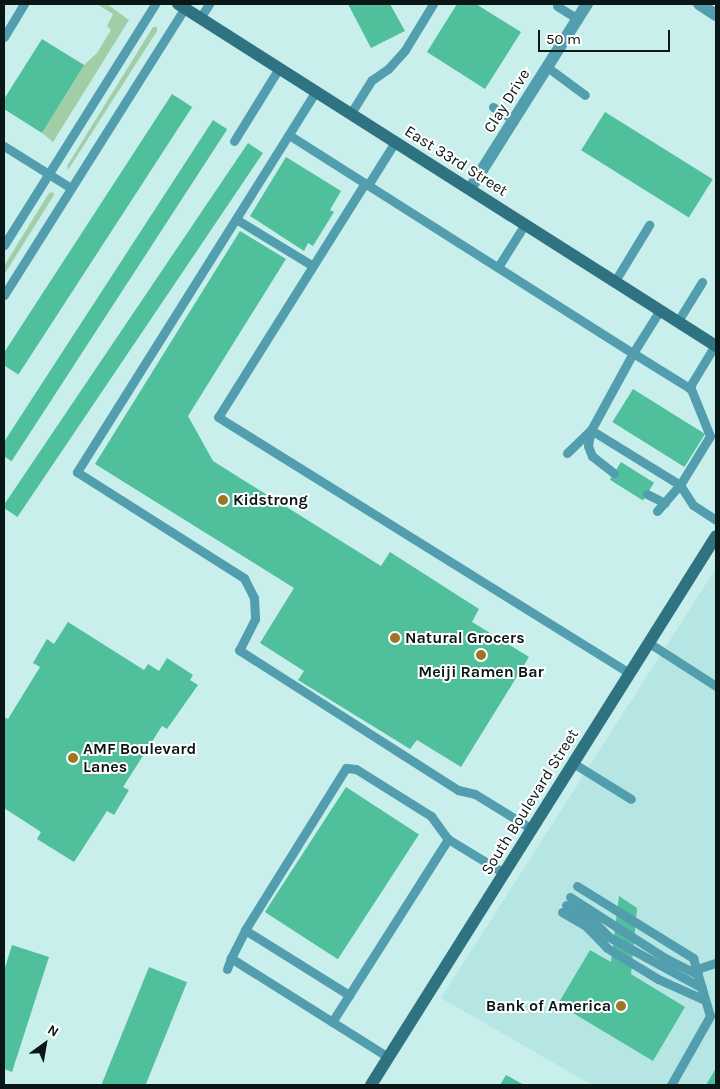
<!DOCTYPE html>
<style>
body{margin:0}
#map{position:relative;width:720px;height:1089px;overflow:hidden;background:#c9efed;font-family:Karla,sans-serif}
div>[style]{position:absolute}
.built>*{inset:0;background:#b6e6e3}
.green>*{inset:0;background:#a1cea6}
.building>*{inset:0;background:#4fbf9c;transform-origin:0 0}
.lane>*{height:9px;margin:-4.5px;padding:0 4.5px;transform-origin:4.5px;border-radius:4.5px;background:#529eae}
.street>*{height:12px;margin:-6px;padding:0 6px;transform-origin:6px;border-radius:6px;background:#529eae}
.secondary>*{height:12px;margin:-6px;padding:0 6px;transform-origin:6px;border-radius:6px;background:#2f7382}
.dots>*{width:14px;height:14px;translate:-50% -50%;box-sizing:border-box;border:2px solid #fff;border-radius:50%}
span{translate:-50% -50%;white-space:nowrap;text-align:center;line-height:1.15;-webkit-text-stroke:4px #fff;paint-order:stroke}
.street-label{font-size:16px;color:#091717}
.poi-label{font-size:16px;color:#091717;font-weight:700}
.left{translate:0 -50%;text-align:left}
.right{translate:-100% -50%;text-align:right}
.frame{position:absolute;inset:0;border:5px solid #091717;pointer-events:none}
.north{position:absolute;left:20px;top:1019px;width:50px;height:50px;-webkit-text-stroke:4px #fff;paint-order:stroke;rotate:32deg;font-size:14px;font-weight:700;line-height:20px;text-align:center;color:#091717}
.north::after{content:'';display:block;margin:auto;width:18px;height:22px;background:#091717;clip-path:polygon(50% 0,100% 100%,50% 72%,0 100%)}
.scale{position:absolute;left:538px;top:30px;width:132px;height:22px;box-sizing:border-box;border:2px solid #091717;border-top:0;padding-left:6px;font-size:15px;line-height:18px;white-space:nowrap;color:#091717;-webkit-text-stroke:4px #fff;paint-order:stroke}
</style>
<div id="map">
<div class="built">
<i style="clip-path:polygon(716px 568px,716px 1085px,592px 1085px,441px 998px)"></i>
</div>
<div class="green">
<i style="clip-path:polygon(97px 4px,107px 4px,129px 20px,53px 142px,42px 133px,84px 65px,97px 53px,111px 30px,107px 26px,113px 14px)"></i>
<i style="clip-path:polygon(153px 27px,157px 27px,157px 31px,68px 170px,67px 166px)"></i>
<i style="clip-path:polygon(53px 192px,54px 195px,4px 275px,4px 266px,49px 193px)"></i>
</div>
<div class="building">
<i style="clip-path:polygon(348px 4px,390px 4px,405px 31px,371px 48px)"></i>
<i style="clip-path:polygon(457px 4px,476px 4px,521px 32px,485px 89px,427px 52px)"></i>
<i style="clip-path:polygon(42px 39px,84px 65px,42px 133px,4px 109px,4px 99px)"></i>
<i style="left:172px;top:94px;width:24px;height:319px;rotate:33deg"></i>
<i style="left:605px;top:112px;width:127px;height:45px;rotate:32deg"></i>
<i style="left:213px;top:120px;width:17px;height:396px;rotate:33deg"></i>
<i style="left:248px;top:143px;width:18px;height:439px;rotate:34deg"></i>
<i style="clip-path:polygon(286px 157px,341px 191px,330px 210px,334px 212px,313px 246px,308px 243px,304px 251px,250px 216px)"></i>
<i style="clip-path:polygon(240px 231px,286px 259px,188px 416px,213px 461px,381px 566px,390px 552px,479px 609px,472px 622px,529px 657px,461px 767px,417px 740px,410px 749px,298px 680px,304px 671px,260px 643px,294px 588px,95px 464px)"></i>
<i style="left:633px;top:389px;width:85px;height:39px;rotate:32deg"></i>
<i style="left:621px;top:462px;width:39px;height:21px;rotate:32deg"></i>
<i style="clip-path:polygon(68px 622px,144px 670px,148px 664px,159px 671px,167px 658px,193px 675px,190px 680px,198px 685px,167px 729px,162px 726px,123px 787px,129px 790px,114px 815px,107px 811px,74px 862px,37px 839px,41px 832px,4px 808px,4px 717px,8px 719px,40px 667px,33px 663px,47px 639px,54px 644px)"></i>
<i style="left:346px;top:787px;width:87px;height:149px;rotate:33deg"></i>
<i style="clip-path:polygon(619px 896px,637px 908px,631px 974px,685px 1007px,653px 1061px,558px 1004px,590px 950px,611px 962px)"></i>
<i style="clip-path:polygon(12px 945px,49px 957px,12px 1072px,4px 1069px,4px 971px)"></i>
<i style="left:149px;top:967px;width:41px;height:127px;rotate:22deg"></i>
<i style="clip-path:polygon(716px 1068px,716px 1085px,706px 1085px)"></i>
<i style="clip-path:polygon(506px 1075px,524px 1085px,500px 1085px)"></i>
</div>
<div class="lane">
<i style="left:557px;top:6px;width:25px;rotate:32deg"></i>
<i style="left:200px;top:18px;width:17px;rotate:-57deg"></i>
<i style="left:4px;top:37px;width:39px;rotate:-59deg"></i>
<i style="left:547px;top:67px;width:47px;rotate:36.4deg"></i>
<i style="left:316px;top:91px;width:450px;rotate:122.1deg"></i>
<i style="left:77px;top:472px;width:198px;rotate:32.4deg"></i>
<i style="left:244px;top:578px;width:22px;rotate:63deg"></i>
<i style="left:254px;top:598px;width:21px;rotate:87deg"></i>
<i style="left:255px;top:619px;width:35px;rotate:117deg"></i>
<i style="left:239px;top:650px;width:260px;rotate:32.6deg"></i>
<i style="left:458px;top:790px;width:17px;rotate:13deg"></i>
<i style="left:475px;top:794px;width:67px;rotate:31.6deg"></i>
<i style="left:493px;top:107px;width:25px;rotate:32deg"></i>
<i style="left:351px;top:113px;width:39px;rotate:-58deg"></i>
<i style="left:372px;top:80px;width:19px;rotate:-35deg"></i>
<i style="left:388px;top:69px;width:25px;rotate:-48deg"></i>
<i style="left:405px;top:50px;width:54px;rotate:-58.7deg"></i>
<i style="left:289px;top:135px;width:407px;rotate:32.4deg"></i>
<i style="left:633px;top:353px;width:88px;rotate:118.6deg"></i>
<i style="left:591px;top:430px;width:105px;rotate:31.7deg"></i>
<i style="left:680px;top:485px;width:57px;rotate:-58.5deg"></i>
<i style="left:710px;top:436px;width:51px;rotate:-112deg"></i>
<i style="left:691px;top:389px;width:68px;rotate:-148.2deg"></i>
<i style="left:633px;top:353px;width:51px;rotate:-57.9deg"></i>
<i style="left:234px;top:141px;width:86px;rotate:-58.3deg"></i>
<i style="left:4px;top:146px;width:79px;rotate:32.1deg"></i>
<i style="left:365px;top:183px;width:276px;rotate:122.1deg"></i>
<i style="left:218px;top:417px;width:485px;rotate:31.9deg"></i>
<i style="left:368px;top:185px;width:51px;rotate:-57.9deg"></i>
<i style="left:236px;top:219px;width:90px;rotate:31.4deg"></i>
<i style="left:4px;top:245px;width:284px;rotate:-57.9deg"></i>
<i style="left:498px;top:267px;width:51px;rotate:-57.9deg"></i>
<i style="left:615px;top:281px;width:66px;rotate:-58.7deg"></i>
<i style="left:4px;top:295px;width:339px;rotate:-57.8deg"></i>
<i style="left:678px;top:321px;width:46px;rotate:-58.4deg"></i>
<i style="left:689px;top:388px;width:50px;rotate:-58.8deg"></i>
<i style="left:591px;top:430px;width:16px;rotate:101deg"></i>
<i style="left:588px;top:446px;width:11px;rotate:68deg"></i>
<i style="left:592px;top:456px;width:28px;rotate:38deg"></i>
<i style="left:567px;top:453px;width:33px;rotate:-44deg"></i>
<i style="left:647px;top:494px;width:20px;rotate:27deg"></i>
<i style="left:657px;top:511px;width:35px;rotate:-49deg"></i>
<i style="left:680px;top:485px;width:24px;rotate:57deg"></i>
<i style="left:693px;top:505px;width:27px;rotate:33deg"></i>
<i style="left:649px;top:643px;width:80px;rotate:32.7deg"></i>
<i style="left:573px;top:763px;width:68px;rotate:31.8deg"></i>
<i style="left:577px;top:886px;width:137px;rotate:31.8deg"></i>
<i style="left:693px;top:958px;width:60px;rotate:73.7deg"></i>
<i style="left:710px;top:1016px;width:79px;rotate:119.5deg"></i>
<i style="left:570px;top:897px;width:113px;rotate:32.7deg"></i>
<i style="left:665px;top:958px;width:37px;rotate:27deg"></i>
<i style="left:566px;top:905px;width:29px;rotate:29deg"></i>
<i style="left:591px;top:919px;width:25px;rotate:45deg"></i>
<i style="left:609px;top:937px;width:106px;rotate:28.7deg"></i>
<i style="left:562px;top:912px;width:28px;rotate:30deg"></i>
<i style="left:586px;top:926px;width:30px;rotate:46deg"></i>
<i style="left:607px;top:948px;width:60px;rotate:31.3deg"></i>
<i style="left:658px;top:979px;width:51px;rotate:24.1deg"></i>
<i style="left:245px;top:930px;width:123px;rotate:32deg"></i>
<i style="left:227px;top:969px;width:12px;rotate:-70deg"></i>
<i style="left:697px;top:969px;width:20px;rotate:-18deg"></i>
<i style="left:332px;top:1022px;width:217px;rotate:-57.6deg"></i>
<i style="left:388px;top:1057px;width:186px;rotate:-147.8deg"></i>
<i style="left:231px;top:958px;width:31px;rotate:-63deg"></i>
<i style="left:245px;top:930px;width:191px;rotate:-58.1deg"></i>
<i style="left:346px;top:768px;width:10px;rotate:6deg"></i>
<i style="left:356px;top:769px;width:89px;rotate:32.1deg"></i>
<i style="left:431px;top:816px;width:29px;rotate:54deg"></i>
<i style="left:448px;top:839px;width:66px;rotate:31.3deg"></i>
</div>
<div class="street">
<i style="left:699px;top:4px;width:20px;rotate:33deg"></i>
<i style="left:470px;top:189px;width:219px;rotate:-57.7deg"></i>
</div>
<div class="secondary">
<i style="left:178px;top:4px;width:638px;rotate:32.44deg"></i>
<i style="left:371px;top:1085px;width:648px;rotate:-57.85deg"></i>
</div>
<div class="dots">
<i style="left:223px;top:500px;background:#9e7623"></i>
<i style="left:395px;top:638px;background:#9e7623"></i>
<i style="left:481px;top:655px;background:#9e7623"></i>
<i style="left:73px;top:758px;background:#9e7623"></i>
<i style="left:621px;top:1006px;background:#9e7623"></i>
</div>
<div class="street-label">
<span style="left:507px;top:101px;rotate:-58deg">Clay Drive</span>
<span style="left:456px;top:161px;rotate:32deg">East 33rd Street</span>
<span style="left:530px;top:802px;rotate:-58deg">South Boulevard Street</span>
</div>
<div class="poi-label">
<span class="left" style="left:233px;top:500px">Kidstrong</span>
<span class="left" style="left:405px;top:638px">Natural Grocers</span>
<span style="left:481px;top:672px">Meiji Ramen Bar</span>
<span class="left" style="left:83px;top:758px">AMF Boulevard<br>Lanes</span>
<span class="right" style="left:611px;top:1006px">Bank of America</span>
</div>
<div class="frame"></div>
<div class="north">N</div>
<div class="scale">50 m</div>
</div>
